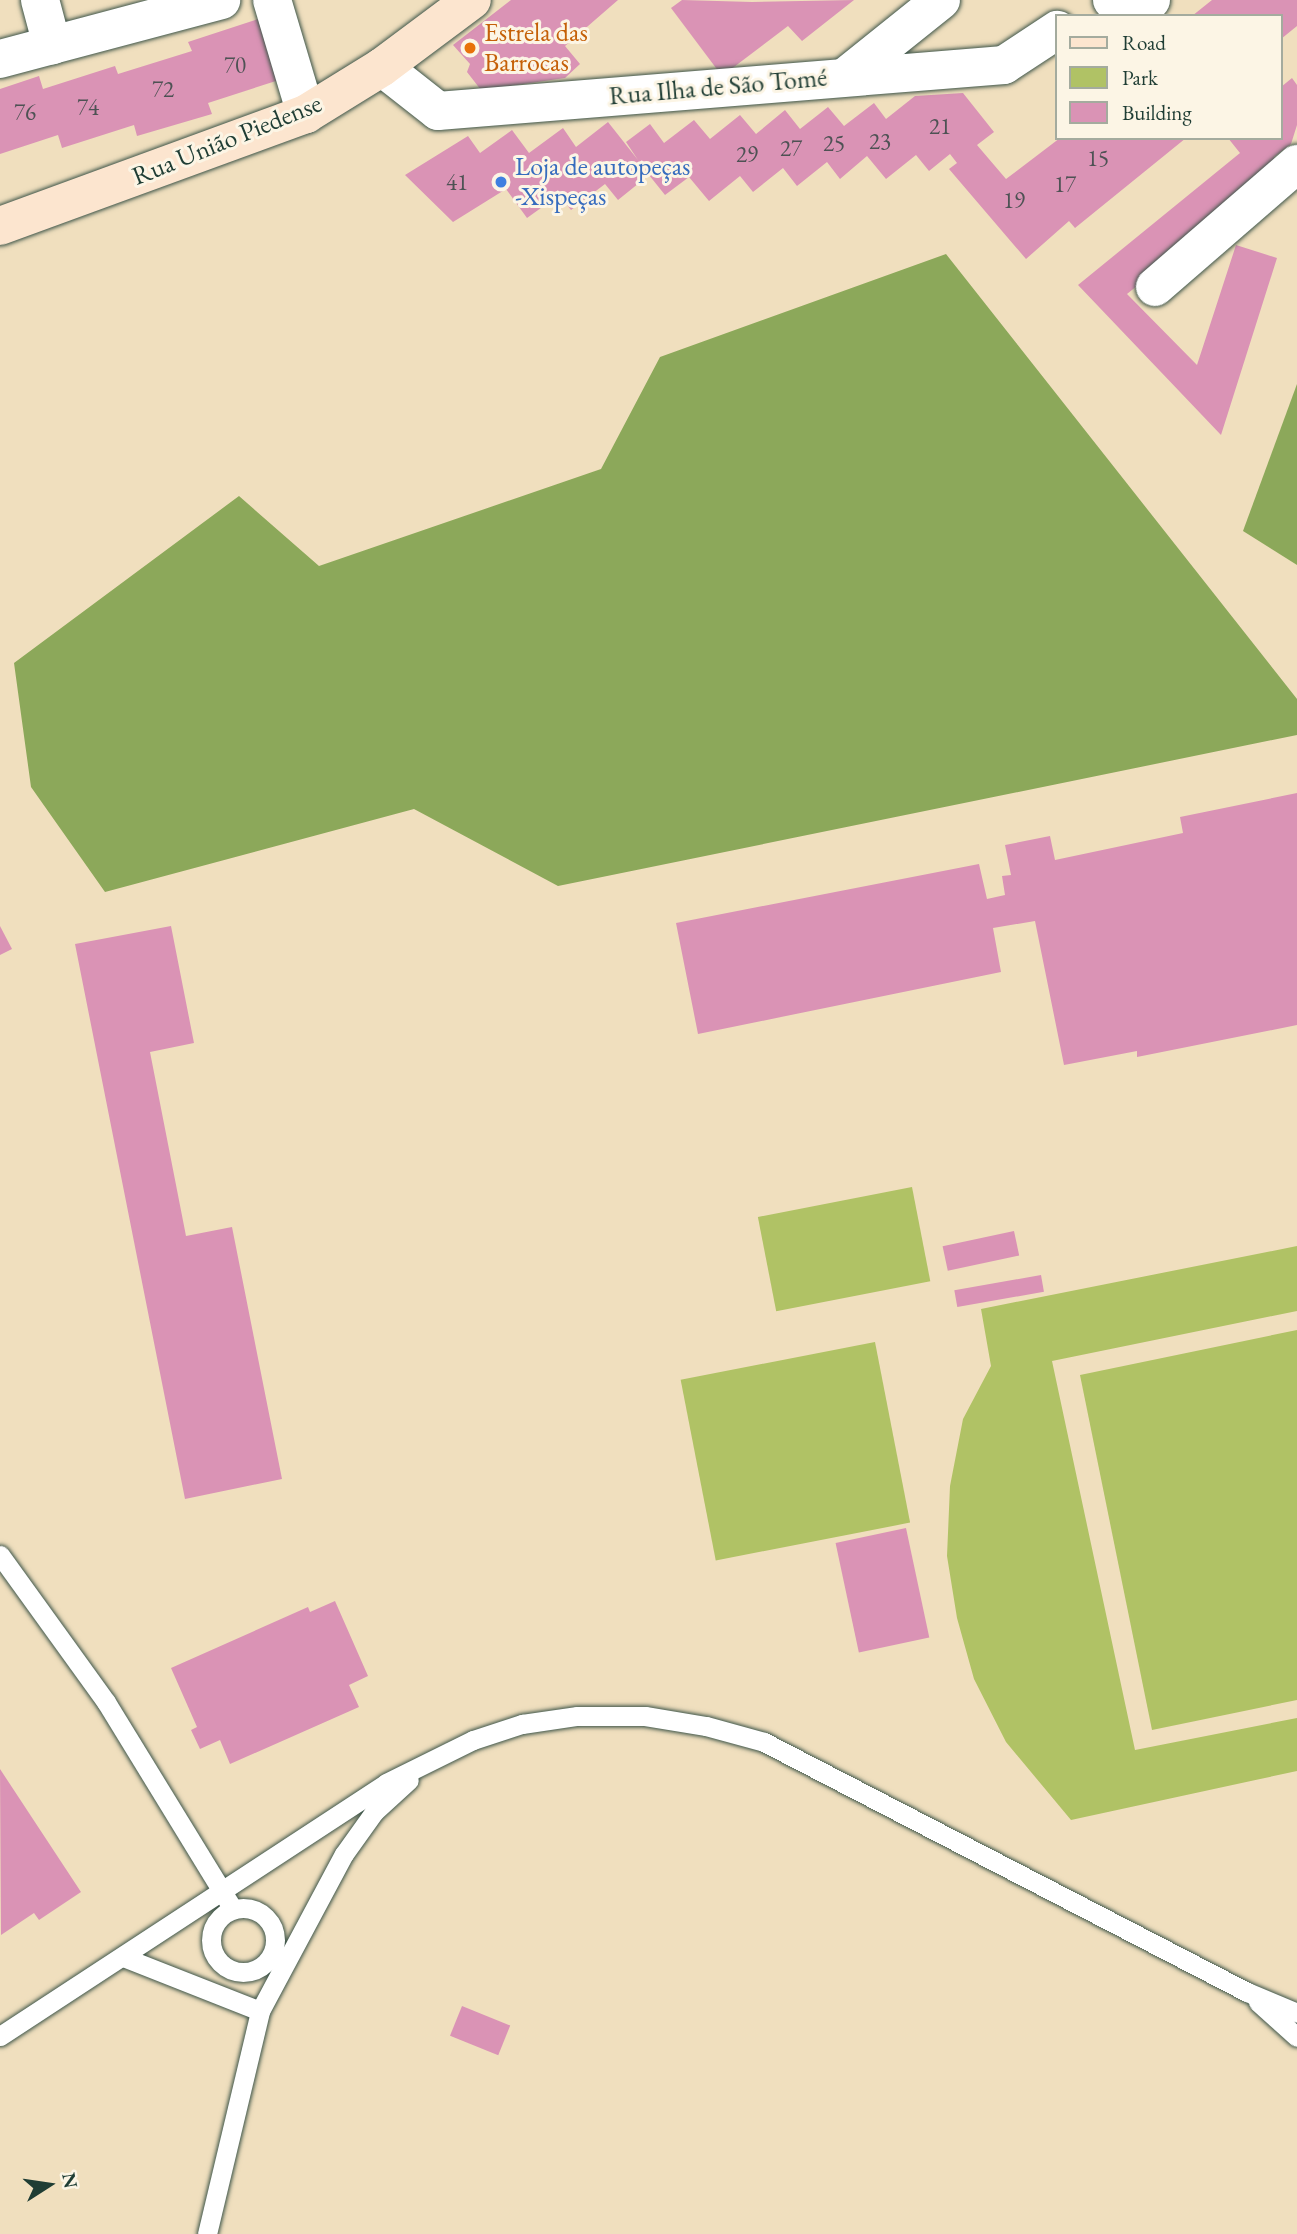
<!DOCTYPE html>
<meta charset="utf-8">
<style>
body{margin:0}
#map{position:relative;width:1297px;height:2234px;overflow:hidden;background:#f0dfbe;font-family:"EB Garamond",serif}
div>[style]{position:absolute}
.green>*{inset:0;background:#b0c265;transform-origin:0 0}
.forest>*{inset:0;background:#8ca85a}
.building>*{inset:0;background:#da93b5;transform-origin:0 0}
.roads{filter:drop-shadow(0 0 2px #3e5549) drop-shadow(0 0 2px #3e5549)}
.lane>*{height:19px;margin:-9.5px;padding:0 9.5px;transform-origin:9.5px;border-radius:9.5px;background:#fff}
.lane>.ring{margin:-9.5px;padding:0;box-sizing:content-box;background:none;border:19px solid #fff;border-radius:50%}
.street>*{height:38px;margin:-19px;padding:0 19px;transform-origin:19px;border-radius:19px;background:#fff}
.secondary>*{height:38px;margin:-19px;padding:0 19px;transform-origin:19px;border-radius:19px;background:#fce5cf}
.dots>*{width:19px;height:19px;translate:-50% -50%;box-sizing:border-box;border:4px solid #fcf5e5;border-radius:50%}
span{translate:-50% -50%;white-space:nowrap;text-align:center;line-height:1.15;-webkit-text-stroke:6px #fcf5e5;paint-order:stroke}
.number-label{font-size:23px;color:#4e5254}
.number-label span{-webkit-text-stroke-width:0}
.food-label{font-size:26px;color:#c56008}
.left{translate:0 -50%;text-align:left}
.street-label{font-size:26px;color:#1f3d34}
.shop-label{font-size:26px;color:#366cbe}
.legend{position:absolute;left:1055px;top:14px;width:228px;height:126px;box-sizing:border-box;background:#fcf5e5;border:2px solid #a4ab9e;margin:0;padding:9px 12px;list-style:none;font-size:21px;color:#1f3d34}
.legend li{display:flex;align-items:center;gap:14px;height:35px}
.legend b{width:35px;border:2px solid #a4ab9e}
.north{position:absolute;left:14px;top:2150px;width:70px;height:70px;-webkit-text-stroke:5px #fcf5e5;paint-order:stroke;rotate:78deg;font-size:19px;font-weight:700;line-height:28px;text-align:center;color:#1f3d34}
.north::after{content:'';display:block;margin:auto;width:24px;height:32px;background:#1f3d34;clip-path:polygon(50% 0,100% 100%,50% 72%,0 100%)}
</style>
<div id="map">
<div class="green">
<i style="left:912px;top:1187px;width:96px;height:157px;rotate:79deg"></i>
<i style="clip-path:polygon(1297px 1246px,1297px 1311px,1052px 1361px,1135px 1750px,1297px 1718px,1297px 1771px,1071px 1820px,1006px 1742px,974px 1679px,957px 1618px,947px 1556px,950px 1486px,963px 1419px,991px 1366px,981px 1309px)"></i>
<i style="clip-path:polygon(1297px 1330px,1297px 1700px,1152px 1730px,1080px 1375px)"></i>
<i style="left:875px;top:1342px;width:184px;height:198px;rotate:79deg"></i>
</div>
<div class="forest">
<i style="clip-path:polygon(946px 254px,1297px 699px,1297px 735px,558px 886px,414px 809px,105px 892px,31px 787px,14px 663px,239px 496px,319px 566px,601px 469px,660px 357px)"></i>
<i style="clip-path:polygon(1297px 384px,1297px 565px,1243px 531px)"></i>
</div>
<div class="building">
<i style="clip-path:polygon(511px 0,618px 0,565px 46px,580px 64px,565px 78px,481px 90px,467px 72px,470px 64px,453px 45px)"></i>
<i style="clip-path:polygon(682px 0,752px 2px,854px 0,802px 41px,788px 26px,722px 76px,671px 8px)"></i>
<i style="clip-path:polygon(1212px 0,1297px 0,1297px 26px,1281px 39px,1281px 16px,1192px 16px)"></i>
<i style="clip-path:polygon(258px 19px,279px 80px,208px 103px,212px 114px,137px 136px,134px 125px,62px 148px,58px 135px,0 154px,0 89px,39px 76px,43px 89px,115px 66px,118px 74px,192px 51px,188px 42px)"></i>
<i style="clip-path:polygon(1292px 78px,1297px 85px,1297px 125px,1291px 144px,1274px 157px,1283px 168px,1127px 294px,1197px 365px,1236px 245px,1277px 258px,1221px 435px,1078px 285px,1240px 153px,1228px 138px,1281px 138px,1281px 87px)"></i>
<i style="clip-path:polygon(963px 93px,994px 132px,977px 145px,1006px 179px,1060px 138px,1186px 138px,1075px 228px,1069px 221px,1026px 259px,949px 169px,957px 163px,950px 154px,929px 171px,916px 155px,886px 179px,867px 156px,840px 179px,827px 162px,797px 186px,783px 168px,753px 192px,740px 176px,709px 201px,689px 177px,665px 195px,649px 175px,618px 200px,605px 184px,571px 210px,559px 195px,527px 218px,506px 189px,453px 222px,405px 175px,468px 136px,480px 153px,512px 130px,529px 153px,563px 128px,576px 147px,608px 122px,638px 160px,626px 142px,650px 124px,664px 143px,694px 120px,710px 139px,740px 115px,756px 134px,785px 110px,800px 129px,828px 107px,844px 126px,874px 103px,886px 119px,915px 96px)"></i>
<i style="clip-path:polygon(1297px 793px,1297px 1025px,1137px 1057px,1137px 1051px,1064px 1065px,1035px 921px,993px 928px,1001px 972px,698px 1034px,676px 923px,979px 864px,987px 899px,1005px 895px,1002px 876px,1011px 875px,1005px 845px,1050px 836px,1055px 860px,1183px 833px,1180px 817px)"></i>
<i style="clip-path:polygon(0 926px,12px 949px,0 955px)"></i>
<i style="clip-path:polygon(171px 926px,194px 1043px,150px 1052px,186px 1236px,232px 1227px,282px 1479px,185px 1499px,75px 944px)"></i>
<i style="left:1014px;top:1231px;width:25px;height:73px;rotate:78deg"></i>
<i style="left:1041px;top:1275px;width:17px;height:88px;rotate:80deg"></i>
<i style="left:906px;top:1528px;width:112px;height:72px;rotate:78deg"></i>
<i style="clip-path:polygon(335px 1601px,368px 1676px,349px 1685px,359px 1707px,230px 1764px,220px 1740px,200px 1749px,191px 1730px,197px 1727px,171px 1668px,308px 1607px,310px 1612px)"></i>
<i style="clip-path:polygon(0 1769px,81px 1892px,39px 1920px,34px 1913px,1px 1935px)"></i>
<i style="left:462px;top:2006px;width:52px;height:32px;rotate:22deg"></i>
</div>
<div class="roads">
<div class="lane">
<i style="left:0;top:1555px;width:181px;rotate:54.2deg"></i>
<i style="left:106px;top:1702px;width:243px;rotate:58.5deg"></i>
<i class="ring" style="left:211px;top:1908px;width:45px;height:45px"></i>
<i style="left:123px;top:1957px;width:147px;rotate:21.5deg"></i>
<i style="left:1258px;top:2002px;width:52px;rotate:41.9deg"></i>
<i style="left:0;top:2036px;width:462px;rotate:-33.2deg"></i>
<i style="left:386px;top:1783px;width:97px;rotate:-26.3deg"></i>
<i style="left:473px;top:1740px;width:52px;rotate:-18.1deg"></i>
<i style="left:522px;top:1724px;width:56px;rotate:-8.3deg"></i>
<i style="left:577px;top:1716px;width:68px"></i>
<i style="left:645px;top:1716px;width:62px;rotate:9.3deg"></i>
<i style="left:706px;top:1726px;width:60px;rotate:15.4deg"></i>
<i style="left:764px;top:1742px;width:544px;rotate:27.37deg"></i>
<i style="left:1247px;top:1992px;width:54px;rotate:22.8deg"></i>
<i style="left:207px;top:2234px;width:229px;rotate:-76.6deg"></i>
<i style="left:260px;top:2011px;width:178px;rotate:-61.9deg"></i>
<i style="left:344px;top:1854px;width:52px;rotate:-54.5deg"></i>
<i style="left:374px;top:1812px;width:47px;rotate:-42.4deg"></i>
</div>
<div class="street">
<i style="left:40px;top:0;width:47px;rotate:75.1deg"></i>
<i style="left:272px;top:0;width:119px;rotate:73.4deg"></i>
<i style="left:1112px;top:0;width:39px"></i>
<i style="left:0;top:59px;width:229px;rotate:-14.9deg"></i>
<i style="left:382px;top:67px;width:71px;rotate:38.2deg"></i>
<i style="left:438px;top:111px;width:568px;rotate:-4.65deg"></i>
<i style="left:1004px;top:65px;width:64px;rotate:-33.4deg"></i>
<i style="left:845px;top:77px;width:123px;rotate:-38.7deg"></i>
<i style="left:1155px;top:287px;width:188px;rotate:-40.9deg"></i>
</div>
<div class="secondary">
<i style="left:0;top:226px;width:326px;rotate:-20.1deg"></i>
<i style="left:306px;top:114px;width:89px;rotate:-31.7deg"></i>
<i style="left:382px;top:67px;width:112px;rotate:-36.7deg"></i>
</div>
</div>
<div class="dots">
<i style="left:470px;top:48px;background:#e8710a"></i>
<i style="left:501px;top:182px;background:#3f7fe0"></i>
</div>
<div class="number-label">
<span style="left:235px;top:65px">70</span>
<span style="left:163px;top:89px">72</span>
<span style="left:88px;top:107px">74</span>
<span style="left:25px;top:112px">76</span>
<span style="left:940px;top:126px">21</span>
<span style="left:880px;top:141px">23</span>
<span style="left:834px;top:143px">25</span>
<span style="left:791px;top:148px">27</span>
<span style="left:747px;top:154px">29</span>
<span style="left:1098px;top:158px">15</span>
<span style="left:457px;top:182px">41</span>
<span style="left:1065px;top:184px">17</span>
<span style="left:1014px;top:200px">19</span>
</div>
<div class="food-label">
<span class="left" style="left:484px;top:48px">Estrela das<br>Barrocas</span>
</div>
<div class="street-label">
<span style="left:718px;top:87px;rotate:-5deg">Rua Ilha de São Tomé</span>
<span style="left:227px;top:140px;rotate:-22deg">Rua União Piedense</span>
</div>
<div class="shop-label">
<span class="left" style="left:515px;top:182px">Loja de autopeças<br>-Xispeças</span>
</div>
<ul class="legend">
<li><b style="height:9px;background:#fce5cf"></b>Road</li>
<li><b style="height:19px;background:#b0c265"></b>Park</li>
<li><b style="height:19px;background:#da93b5"></b>Building</li>
</ul>
<div class="north">N</div>
</div>
